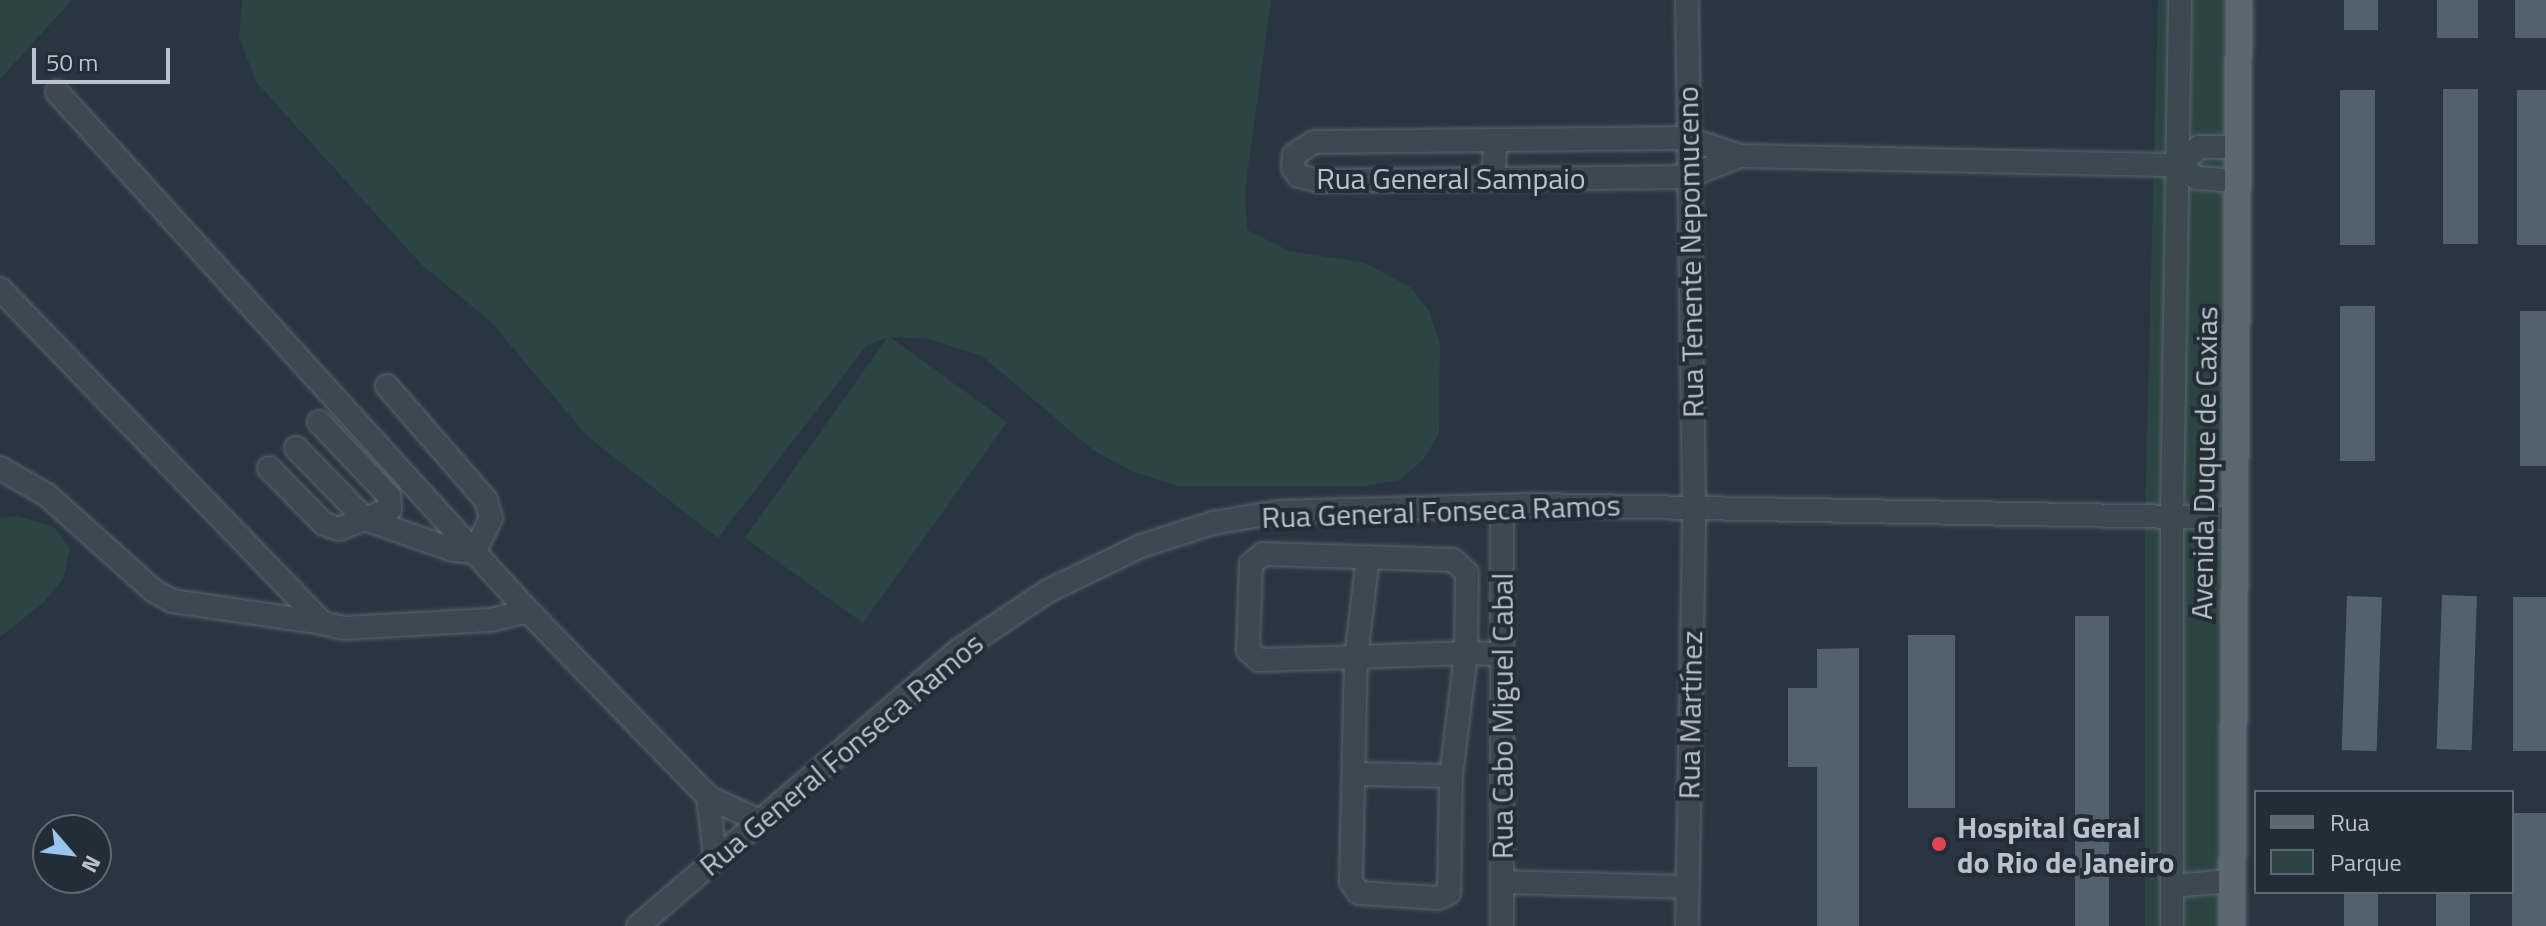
<!DOCTYPE html>
<meta charset="utf-8">
<style>
body{margin:0}
#map{position:relative;width:2546px;height:926px;overflow:hidden;background:#293641;font-family:"Titillium Web",sans-serif}
div>[style]{position:absolute}
.green>*{inset:0;background:#2c4443}
.building>*{inset:0;background:#53616c;transform-origin:0 0}
.roads{filter:drop-shadow(0 0 2px #5b666e) drop-shadow(0 0 2px #5b666e)}
.minor>*{height:22px;margin:-11px;padding:0 11px;transform-origin:11px;border-radius:11px;background:#3d4851}
.major>*{height:26px;margin:-13px;padding:0 13px;transform-origin:13px;border-radius:13px;background:#5c6771}
.dots>*{width:22px;height:22px;translate:-50% -50%;box-sizing:border-box;border:4px solid #222d36;border-radius:50%}
span{translate:-50% -50%;white-space:nowrap;text-align:center;line-height:1.15;-webkit-text-stroke:8px #222d36;paint-order:stroke}
.street-label{font-size:30px;color:#bac3cb}
.poi-label{font-size:30px;color:#bac3cb;font-weight:700}
.left{translate:0 -50%;text-align:left}
.legend{position:absolute;left:2254px;top:790px;width:260px;height:104px;box-sizing:border-box;background:#222d36;border:2px solid #5f6972;margin:0;padding:10px 14px;list-style:none;font-size:24px;color:#bac3cb}
.legend li{display:flex;align-items:center;gap:16px;height:40px}
.legend b{width:40px;border:2px solid #5f6972}
.north{position:absolute;left:32px;top:814px;width:80px;height:80px;box-sizing:border-box;background:#222d36;border:2px solid #5f6972;border-radius:50%;rotate:118deg;font-size:22px;font-weight:700;line-height:32px;text-align:center;color:#bac3cb}
.north::after{content:'';display:block;margin:auto;width:28px;height:36px;background:#9ac5f1;clip-path:polygon(50% 0,100% 100%,50% 72%,0 100%)}
.scale{position:absolute;left:32px;top:48px;width:138px;height:36px;box-sizing:border-box;border:4px solid #bac3cb;border-top:0;padding-left:10px;font-size:24px;line-height:28px;white-space:nowrap;color:#bac3cb;-webkit-text-stroke:6px #222d36;paint-order:stroke}
</style>
<div id="map">
<div class="green">
<i style="clip-path:polygon(0 0,72px 0,0 79px)"></i>
<i style="clip-path:polygon(242px 0,1271px 0,1245px 190px,1247px 230px,1289px 251px,1365px 263px,1410px 287px,1429px 311px,1440px 345px,1439px 434px,1423px 460px,1400px 480px,1364px 486px,1177px 486px,1131px 471px,1093px 450px,982px 356px,929px 339px,890px 337px,1007px 422px,863px 623px,745px 538px,887px 338px,867px 345px,718px 538px,588px 437px,491px 322px,422px 265px,257px 83px,239px 38px)"></i>
<i style="clip-path:polygon(2158px 0,2243px 0,2237px 926px,2145px 926px,2145px 516px)"></i>
<i style="clip-path:polygon(18px 516px,54px 527px,70px 549px,63px 579px,43px 603px,0 637px,0 518px)"></i>
</div>
<div class="building">
<i style="left:2344px;top:0;width:34px;height:30px"></i>
<i style="left:2437px;top:0;width:41px;height:38px"></i>
<i style="left:2515px;top:0;width:31px;height:38px"></i>
<i style="left:2443px;top:89px;width:35px;height:155px"></i>
<i style="left:2375px;top:90px;width:155px;height:35px;rotate:90deg"></i>
<i style="left:2517px;top:90px;width:29px;height:155px"></i>
<i style="left:2375px;top:306px;width:155px;height:35px;rotate:90deg"></i>
<i style="left:2520px;top:311px;width:26px;height:155px"></i>
<i style="left:2442px;top:595px;width:35px;height:154px;rotate:2deg"></i>
<i style="left:2347px;top:596px;width:35px;height:154px;rotate:2deg"></i>
<i style="left:2513px;top:597px;width:33px;height:154px"></i>
<i style="left:2075px;top:616px;width:34px;height:310px"></i>
<i style="left:1955px;top:635px;width:173px;height:47px;rotate:90deg"></i>
<i style="clip-path:polygon(1859px 648px,1859px 926px,1817px 926px,1817px 767px,1788px 767px,1788px 688px,1817px 688px,1817px 649px)"></i>
<i style="left:2512px;top:813px;width:34px;height:113px"></i>
<i style="left:2344px;top:892px;width:34px;height:34px"></i>
<i style="left:2436px;top:892px;width:34px;height:34px"></i>
</div>
<div class="roads">
<div class="minor">
<i style="left:57px;top:92px;width:701px;rotate:47.78deg"></i>
<i style="left:528px;top:611px;width:259px;rotate:45.9deg"></i>
<i style="left:708px;top:797px;width:57px;rotate:24.8deg"></i>
<i style="left:1740px;top:156px;width:58px;rotate:158.7deg"></i>
<i style="left:1686px;top:177px;width:367px;rotate:179.4deg"></i>
<i style="left:1319px;top:181px;width:21px;rotate:-166deg"></i>
<i style="left:1299px;top:176px;width:10px;rotate:-127deg"></i>
<i style="left:1293px;top:168px;width:13px;rotate:-86deg"></i>
<i style="left:1294px;top:155px;width:24px;rotate:-33deg"></i>
<i style="left:1314px;top:142px;width:372px;rotate:-0.6deg"></i>
<i style="left:1686px;top:138px;width:57px;rotate:18.4deg"></i>
<i style="left:1740px;top:156px;width:439px;rotate:1.2deg"></i>
<i style="left:2179px;top:165px;width:22px;rotate:36deg"></i>
<i style="left:2197px;top:178px;width:40px;rotate:4.3deg"></i>
<i style="left:2179px;top:165px;width:27px;rotate:-42deg"></i>
<i style="left:2199px;top:147px;width:38px"></i>
<i style="left:1493px;top:179px;width:39px;rotate:-86deg"></i>
<i style="left:0;top:289px;width:464px;rotate:46deg"></i>
<i style="left:322px;top:623px;width:22px;rotate:13deg"></i>
<i style="left:343px;top:628px;width:147px;rotate:-3.1deg"></i>
<i style="left:490px;top:620px;width:39px;rotate:-13deg"></i>
<i style="left:296px;top:448px;width:99px;rotate:45.8deg"></i>
<i style="left:365px;top:519px;width:93px;rotate:19.4deg"></i>
<i style="left:453px;top:550px;width:21px;rotate:5deg"></i>
<i style="left:474px;top:552px;width:38px;rotate:-63deg"></i>
<i style="left:491px;top:518px;width:19px;rotate:-106deg"></i>
<i style="left:486px;top:500px;width:151px;rotate:-131deg"></i>
<i style="left:0;top:468px;width:54px;rotate:29.9deg"></i>
<i style="left:47px;top:495px;width:144px;rotate:41.9deg"></i>
<i style="left:154px;top:591px;width:21px;rotate:29deg"></i>
<i style="left:172px;top:601px;width:152px;rotate:8.3deg"></i>
<i style="left:269px;top:468px;width:78px;rotate:45.5deg"></i>
<i style="left:324px;top:524px;width:16px;rotate:18deg"></i>
<i style="left:339px;top:529px;width:55px;rotate:-21.4deg"></i>
<i style="left:390px;top:509px;width:13px;rotate:-94deg"></i>
<i style="left:389px;top:496px;width:102px;rotate:-133.4deg"></i>
<i style="left:1368px;top:557px;width:101px;rotate:96.8deg"></i>
<i style="left:1356px;top:657px;width:225px;rotate:91.3deg"></i>
<i style="left:1351px;top:882px;width:14px;rotate:54deg"></i>
<i style="left:1359px;top:893px;width:79px;rotate:3.6deg"></i>
<i style="left:1438px;top:898px;width:12px;rotate:-24deg"></i>
<i style="left:1449px;top:893px;width:117px;rotate:-89deg"></i>
<i style="left:1451px;top:776px;width:124px;rotate:-83deg"></i>
<i style="left:1466px;top:653px;width:80px;rotate:-89.3deg"></i>
<i style="left:1467px;top:573px;width:19px;rotate:-137deg"></i>
<i style="left:1453px;top:560px;width:190px;rotate:-178.2deg"></i>
<i style="left:1263px;top:554px;width:16px;rotate:140deg"></i>
<i style="left:1251px;top:564px;width:86px;rotate:92deg"></i>
<i style="left:1248px;top:650px;width:15px;rotate:42deg"></i>
<i style="left:1259px;top:660px;width:97px;rotate:-1.8deg"></i>
<i style="left:1356px;top:657px;width:110px;rotate:-2.1deg"></i>
<i style="left:1466px;top:653px;width:37px;rotate:2deg"></i>
<i style="left:1357px;top:774px;width:94px;rotate:1.2deg"></i>
<i style="left:708px;top:797px;width:60px;rotate:83.3deg"></i>
<i style="left:1502px;top:882px;width:185px;rotate:1.5deg"></i>
<i style="left:2172px;top:886px;width:60px;rotate:-4.8deg"></i>
<i style="left:638px;top:926px;width:422px;rotate:-40.7deg"></i>
<i style="left:958px;top:651px;width:108px;rotate:-33.7deg"></i>
<i style="left:1048px;top:591px;width:103px;rotate:-25.8deg"></i>
<i style="left:1141px;top:546px;width:76px;rotate:-17.7deg"></i>
<i style="left:1213px;top:523px;width:66px;rotate:-9.6deg"></i>
<i style="left:1278px;top:512px;width:256px;rotate:-1.6deg"></i>
<i style="left:1534px;top:505px;width:700px;rotate:1.06deg"></i>
<i style="left:1502px;top:926px;width:420px;rotate:-90deg"></i>
<i style="left:1687px;top:926px;width:422px;rotate:-89deg"></i>
<i style="left:1694px;top:504px;width:504px;rotate:-90.8deg"></i>
<i style="left:2172px;top:926px;width:410px;rotate:-90deg"></i>
<i style="left:2172px;top:516px;width:516px;rotate:-89.11deg"></i>
</div>
<div class="major">
<i style="left:2232px;top:926px;width:926px;rotate:-89.57deg"></i>
</div>
</div>
<div class="dots">
<i style="left:1939px;top:844px;background:#e0444e"></i>
</div>
<div class="street-label">
<span style="left:1451px;top:178px">Rua General Sampaio</span>
<span style="left:1690px;top:252px;rotate:-91deg">Rua Tenente Nepomuceno</span>
<span style="left:2204px;top:463px;rotate:-89deg">Avenida Duque de Caxias</span>
<span style="left:1441px;top:511px;rotate:-2deg">Rua General Fonseca Ramos</span>
<span style="left:1690px;top:715px;rotate:-89deg">Rua Martínez</span>
<span style="left:1502px;top:716px;rotate:-90deg">Rua Cabo Miguel Cabal</span>
<span style="left:841px;top:754px;rotate:-40deg">Rua General Fonseca Ramos</span>
</div>
<div class="poi-label">
<span class="left" style="left:1957px;top:844px">Hospital Geral<br>do Rio de Janeiro</span>
</div>
<ul class="legend">
<li><b style="height:10px;background:#5c6771"></b>Rua</li>
<li><b style="height:22px;background:#2c4443"></b>Parque</li>
</ul>
<div class="north">N</div>
<div class="scale">50 m</div>
</div>
